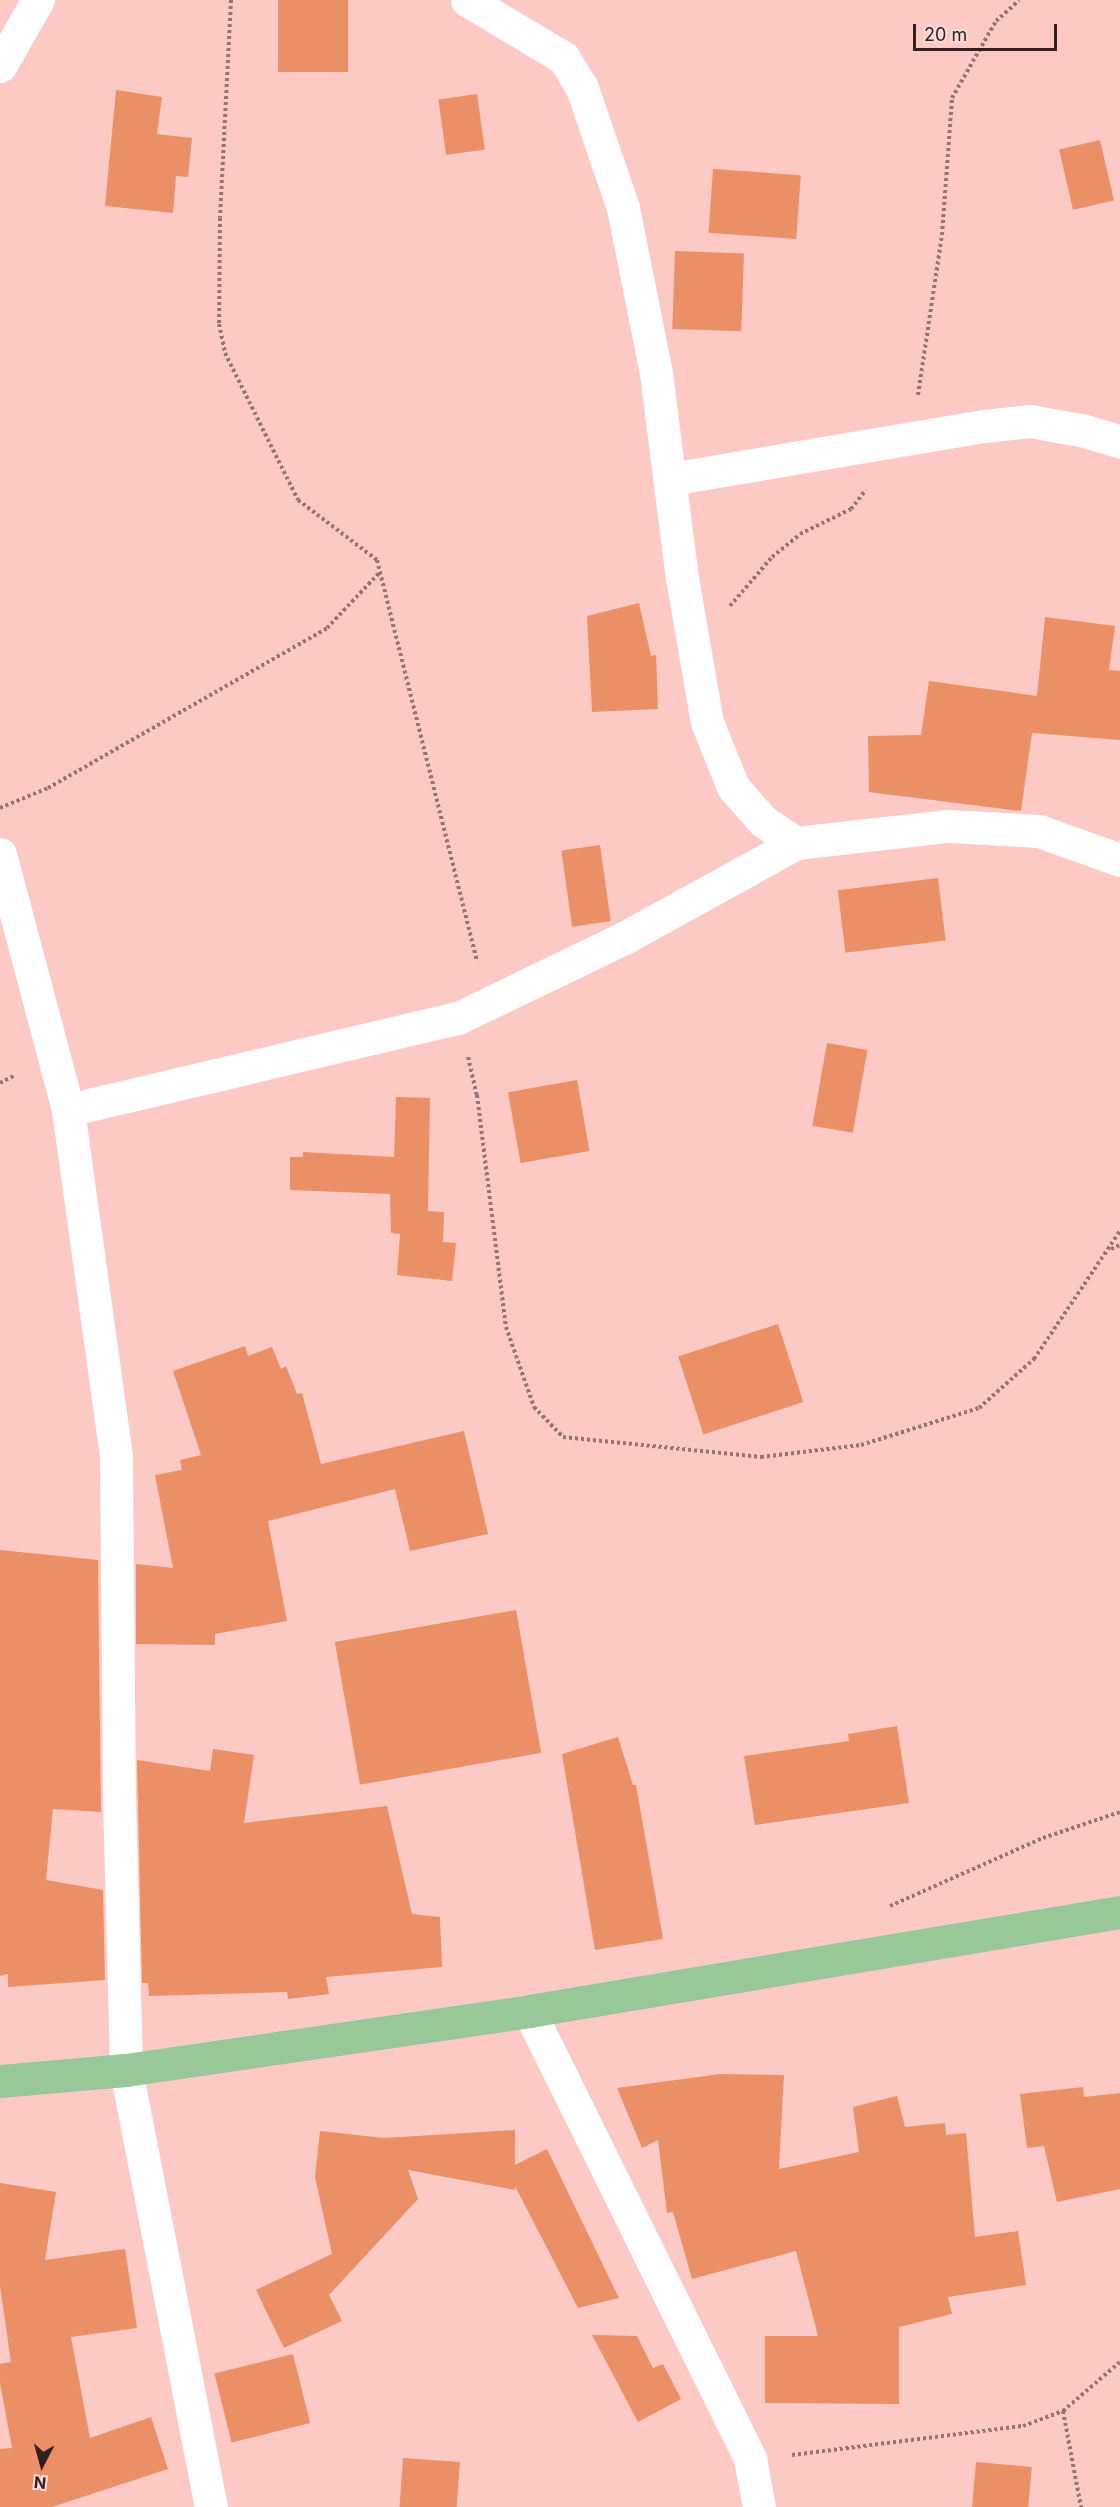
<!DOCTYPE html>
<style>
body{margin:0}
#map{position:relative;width:1120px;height:2507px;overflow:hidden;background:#fdc9c4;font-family:Inter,sans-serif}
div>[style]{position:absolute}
.building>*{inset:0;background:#eb9066;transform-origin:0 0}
.path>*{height:4px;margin-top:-2px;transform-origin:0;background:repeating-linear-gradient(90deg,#987471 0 3px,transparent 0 6px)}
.minor>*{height:33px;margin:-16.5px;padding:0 16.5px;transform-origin:16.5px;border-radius:16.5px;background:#fff}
.primary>*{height:33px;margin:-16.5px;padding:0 16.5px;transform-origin:16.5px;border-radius:16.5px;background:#98c89a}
span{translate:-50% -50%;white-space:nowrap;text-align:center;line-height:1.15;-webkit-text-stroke:6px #fcdcd8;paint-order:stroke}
.north{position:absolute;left:12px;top:2435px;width:60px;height:60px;-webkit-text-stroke:4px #fcdcd8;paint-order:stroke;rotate:186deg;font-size:16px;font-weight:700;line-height:24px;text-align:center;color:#33201f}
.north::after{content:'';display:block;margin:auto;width:21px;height:27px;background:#33201f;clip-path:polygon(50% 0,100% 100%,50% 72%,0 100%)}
.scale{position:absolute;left:913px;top:24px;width:144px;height:27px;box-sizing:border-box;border:3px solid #33201f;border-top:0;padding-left:8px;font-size:18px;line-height:21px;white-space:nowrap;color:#33201f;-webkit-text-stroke:4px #fcdcd8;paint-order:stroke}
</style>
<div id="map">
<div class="building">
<i style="left:278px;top:0;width:70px;height:72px"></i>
<i style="clip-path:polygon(116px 90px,162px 97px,157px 134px,192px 138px,188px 177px,176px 176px,173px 213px,105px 206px)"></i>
<i style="left:477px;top:94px;width:56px;height:39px;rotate:82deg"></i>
<i style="left:1100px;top:140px;width:62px;height:42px;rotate:77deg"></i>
<i style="left:713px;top:169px;width:88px;height:64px;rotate:4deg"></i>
<i style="left:675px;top:251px;width:69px;height:78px;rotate:2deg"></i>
<i style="clip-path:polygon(639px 603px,651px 656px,656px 655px,658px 709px,592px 712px,587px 616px)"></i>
<i style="clip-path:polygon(1045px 617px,1115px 626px,1109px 670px,1120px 671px,1120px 740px,1032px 733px,1021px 811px,869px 792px,868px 736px,921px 735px,929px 681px,1037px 696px)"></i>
<i style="left:600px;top:845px;width:77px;height:39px;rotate:82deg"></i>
<i style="left:938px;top:878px;width:63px;height:101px;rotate:83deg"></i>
<i style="left:827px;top:1043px;width:41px;height:84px;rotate:10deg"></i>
<i style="left:577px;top:1080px;width:72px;height:70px;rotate:80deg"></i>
<i style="clip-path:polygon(396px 1097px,430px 1098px,428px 1211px,444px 1212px,443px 1242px,456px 1243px,452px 1281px,397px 1275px,400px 1234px,391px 1233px,390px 1194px,290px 1190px,290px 1157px,303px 1157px,303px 1152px,394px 1157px)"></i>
<i style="left:778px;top:1324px;width:82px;height:105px;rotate:72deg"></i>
<i style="clip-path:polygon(245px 1346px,248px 1356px,272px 1347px,281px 1369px,286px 1366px,297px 1394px,302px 1393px,321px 1464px,464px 1431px,488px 1534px,410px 1551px,395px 1489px,268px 1521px,287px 1621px,215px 1634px,215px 1645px,136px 1644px,136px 1564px,173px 1568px,155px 1475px,182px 1470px,180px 1460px,201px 1455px,173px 1371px)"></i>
<i style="clip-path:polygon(0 1550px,98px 1560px,101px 1812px,53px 1809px,46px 1880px,103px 1890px,105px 1980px,8px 1987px,8px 1974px,0 1976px)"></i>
<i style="left:516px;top:1610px;width:145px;height:184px;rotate:80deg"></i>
<i style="clip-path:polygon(897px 1726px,909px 1803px,755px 1825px,744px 1756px,849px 1741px,848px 1734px)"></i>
<i style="clip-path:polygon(618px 1737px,633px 1785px,636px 1785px,663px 1939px,595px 1950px,562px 1754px)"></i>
<i style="clip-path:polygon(213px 1749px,254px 1755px,244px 1823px,387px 1806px,412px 1914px,440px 1917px,442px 1967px,326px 1977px,329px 1994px,288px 1999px,287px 1992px,149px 1996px,148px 1983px,142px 1983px,137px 1760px,210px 1771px)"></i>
<i style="clip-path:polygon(720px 2074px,784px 2075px,779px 2169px,859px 2152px,853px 2107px,897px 2096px,905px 2127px,945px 2123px,946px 2135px,966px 2133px,975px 2237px,1018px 2231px,1026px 2285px,948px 2297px,952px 2314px,899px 2327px,899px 2404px,765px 2403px,765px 2336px,818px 2336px,796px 2251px,692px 2279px,673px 2212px,667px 2213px,658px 2140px,642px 2148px,617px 2088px)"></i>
<i style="clip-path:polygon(1083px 2087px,1084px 2097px,1120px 2093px,1120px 2189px,1057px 2202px,1044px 2146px,1027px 2148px,1020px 2094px)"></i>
<i style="clip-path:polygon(515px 2130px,515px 2165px,547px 2149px,619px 2298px,578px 2308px,515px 2186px,515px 2190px,408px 2170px,418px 2199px,329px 2295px,342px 2321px,284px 2348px,256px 2290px,332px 2254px,315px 2177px,320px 2131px,384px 2138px)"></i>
<i style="clip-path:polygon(0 2183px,56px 2192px,45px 2260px,125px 2249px,137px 2328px,71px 2337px,90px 2438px,151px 2417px,168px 2469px,52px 2507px,0 2507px,0 2449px,12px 2448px,0 2383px,0 2364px,11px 2362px,0 2286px)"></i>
<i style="clip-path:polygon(592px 2335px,637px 2336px,653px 2368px,663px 2364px,681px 2399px,638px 2422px)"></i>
<i style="left:293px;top:2354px;width:71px;height:81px;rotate:76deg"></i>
<i style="left:403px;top:2458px;width:57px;height:49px;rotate:4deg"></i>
<i style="left:976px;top:2462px;width:56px;height:45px;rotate:5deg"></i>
</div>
<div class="path">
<i style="left:231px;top:0;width:218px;rotate:92.9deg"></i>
<i style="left:220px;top:218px;width:106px;rotate:90.5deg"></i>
<i style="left:219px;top:324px;width:30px;rotate:78deg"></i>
<i style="left:225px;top:353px;width:164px;rotate:63.6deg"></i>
<i style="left:298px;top:500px;width:99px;rotate:37.2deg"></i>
<i style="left:377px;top:560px;width:414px;rotate:76deg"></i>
<i style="left:918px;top:395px;width:162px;rotate:-81.5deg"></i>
<i style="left:942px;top:235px;width:137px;rotate:-85.8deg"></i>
<i style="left:952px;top:98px;width:89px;rotate:-60.3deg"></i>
<i style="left:996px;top:21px;width:31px;rotate:-42deg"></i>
<i style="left:730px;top:606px;width:65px;rotate:-49.4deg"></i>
<i style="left:772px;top:557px;width:36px;rotate:-39deg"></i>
<i style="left:800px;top:534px;width:57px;rotate:-26.1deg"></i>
<i style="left:851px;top:509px;width:24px;rotate:-52deg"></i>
<i style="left:0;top:808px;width:52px;rotate:-22.6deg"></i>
<i style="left:48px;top:788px;width:322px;rotate:-29.8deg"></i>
<i style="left:327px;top:628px;width:77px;rotate:-46.6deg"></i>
<i style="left:468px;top:1057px;width:39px;rotate:77deg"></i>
<i style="left:477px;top:1095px;width:234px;rotate:82.9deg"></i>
<i style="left:506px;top:1327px;width:85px;rotate:70.7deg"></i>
<i style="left:534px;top:1407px;width:42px;rotate:46deg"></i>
<i style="left:563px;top:1437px;width:199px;rotate:5.8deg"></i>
<i style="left:761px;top:1457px;width:101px;rotate:-6.8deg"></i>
<i style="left:861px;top:1445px;width:124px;rotate:-17.4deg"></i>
<i style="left:979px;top:1408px;width:74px;rotate:-41.7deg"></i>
<i style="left:1034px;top:1359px;width:154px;rotate:-56.1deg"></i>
<i style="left:0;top:1083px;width:17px;rotate:-28deg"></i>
<i style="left:1111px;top:1249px;width:10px;rotate:-24deg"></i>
<i style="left:890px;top:1906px;width:167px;rotate:-24deg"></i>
<i style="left:1043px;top:1838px;width:81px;rotate:-18.7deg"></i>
<i style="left:1063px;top:2411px;width:98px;rotate:79.4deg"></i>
<i style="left:792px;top:2455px;width:233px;rotate:-7.2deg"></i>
<i style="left:1023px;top:2426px;width:43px;rotate:-20.6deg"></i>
<i style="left:1063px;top:2411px;width:75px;rotate:-40.7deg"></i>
</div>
<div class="minor">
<i style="left:467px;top:0;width:113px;rotate:30.9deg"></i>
<i style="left:564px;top:58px;width:35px;rotate:59deg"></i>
<i style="left:582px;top:88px;width:127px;rotate:71.1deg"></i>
<i style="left:623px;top:208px;width:168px;rotate:78.7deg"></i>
<i style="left:656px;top:373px;width:201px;rotate:82.8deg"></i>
<i style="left:681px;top:572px;width:152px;rotate:80.2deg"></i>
<i style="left:707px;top:722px;width:70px;rotate:68.2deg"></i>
<i style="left:733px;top:787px;width:45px;rotate:48.6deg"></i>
<i style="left:763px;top:821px;width:40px;rotate:34deg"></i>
<i style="left:796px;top:843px;width:153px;rotate:-6.4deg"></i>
<i style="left:948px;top:826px;width:91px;rotate:3.1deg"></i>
<i style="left:1039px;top:831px;width:86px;rotate:19.7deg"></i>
<i style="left:0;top:66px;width:76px;rotate:-60.1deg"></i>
<i style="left:670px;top:479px;width:318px;rotate:-9.6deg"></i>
<i style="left:984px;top:426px;width:46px;rotate:-6.2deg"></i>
<i style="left:1030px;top:421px;width:56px;rotate:10.3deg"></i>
<i style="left:1085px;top:431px;width:37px;rotate:17deg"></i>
<i style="left:0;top:854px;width:265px;rotate:75.1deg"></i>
<i style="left:68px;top:1110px;width:351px;rotate:82.1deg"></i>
<i style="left:116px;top:1458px;width:341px;rotate:89.5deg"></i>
<i style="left:119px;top:1799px;width:271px;rotate:88.5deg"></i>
<i style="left:126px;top:2070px;width:445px;rotate:79deg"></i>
<i style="left:68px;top:1110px;width:401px;rotate:-13.3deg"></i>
<i style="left:458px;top:1018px;width:187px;rotate:-25.7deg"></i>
<i style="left:626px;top:937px;width:194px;rotate:-28.9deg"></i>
<i style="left:529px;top:2011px;width:500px;rotate:63.7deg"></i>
<i style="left:750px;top:2459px;width:49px;rotate:79.4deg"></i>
</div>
<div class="primary">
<i style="left:0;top:2081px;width:126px;rotate:-5deg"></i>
<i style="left:126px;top:2070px;width:407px;rotate:-8.3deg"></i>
<i style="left:529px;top:2011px;width:599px;rotate:-9.51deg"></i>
</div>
<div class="north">N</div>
<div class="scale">20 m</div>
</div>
